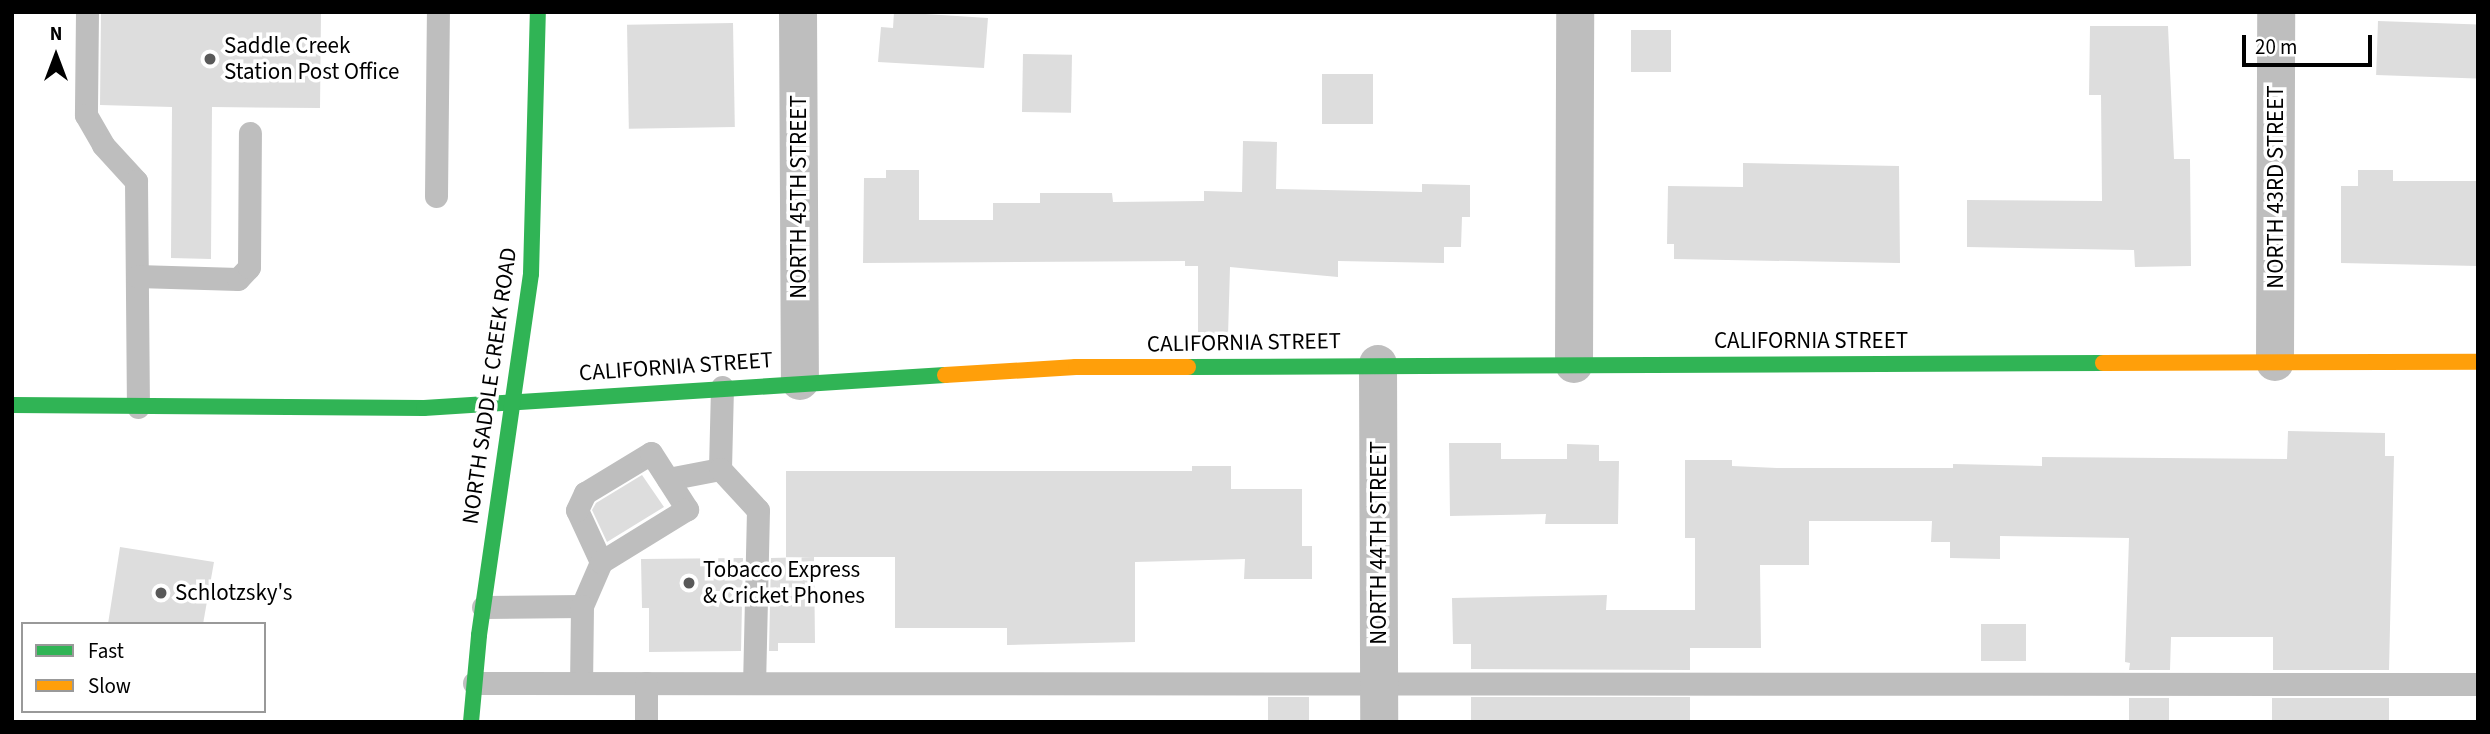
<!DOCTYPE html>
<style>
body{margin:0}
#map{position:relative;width:2490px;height:734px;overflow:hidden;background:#fff;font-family:"Source Sans 3",sans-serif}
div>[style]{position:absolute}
.building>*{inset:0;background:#ddd;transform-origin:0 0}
.lane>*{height:23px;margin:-11.5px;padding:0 11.5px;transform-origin:11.5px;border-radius:11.5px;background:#bebebe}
.street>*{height:38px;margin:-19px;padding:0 19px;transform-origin:19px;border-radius:19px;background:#bebebe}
.fast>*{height:16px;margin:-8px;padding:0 8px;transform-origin:8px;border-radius:8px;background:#30b455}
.slow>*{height:16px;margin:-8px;padding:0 8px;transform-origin:8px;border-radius:8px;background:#ff9f0a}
.dots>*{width:19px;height:19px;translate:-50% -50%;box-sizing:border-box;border:4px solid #fff;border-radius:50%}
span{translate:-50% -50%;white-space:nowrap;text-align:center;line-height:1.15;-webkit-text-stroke:7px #fff;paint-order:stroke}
.poi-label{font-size:23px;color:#000}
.left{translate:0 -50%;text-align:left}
.street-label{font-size:23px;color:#000}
.frame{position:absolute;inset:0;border:14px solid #000;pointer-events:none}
.legend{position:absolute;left:21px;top:622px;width:245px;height:91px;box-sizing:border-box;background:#fff;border:2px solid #999;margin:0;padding:9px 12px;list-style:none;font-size:21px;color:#000}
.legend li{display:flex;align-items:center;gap:14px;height:35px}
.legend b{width:35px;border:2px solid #999}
.north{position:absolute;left:21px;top:21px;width:70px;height:70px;-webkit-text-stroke:5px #fff;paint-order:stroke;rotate:0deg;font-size:19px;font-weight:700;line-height:28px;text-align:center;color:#000}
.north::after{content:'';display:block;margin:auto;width:24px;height:32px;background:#000;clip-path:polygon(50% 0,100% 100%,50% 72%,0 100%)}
.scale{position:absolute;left:2242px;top:35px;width:130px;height:32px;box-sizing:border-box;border:4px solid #000;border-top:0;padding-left:9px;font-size:21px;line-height:24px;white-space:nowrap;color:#000;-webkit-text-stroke:5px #fff;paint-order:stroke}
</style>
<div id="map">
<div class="building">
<i style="clip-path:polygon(101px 12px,321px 12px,320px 108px,212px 107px,211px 259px,171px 258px,172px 107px,100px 105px)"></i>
<i style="clip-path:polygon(894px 12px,988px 18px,984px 68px,878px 62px,881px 27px,893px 28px)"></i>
<i style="left:2378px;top:21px;width:100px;height:54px;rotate:2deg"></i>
<i style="left:733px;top:23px;width:104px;height:106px;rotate:89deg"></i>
<i style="clip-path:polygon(2090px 26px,2168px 26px,2174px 159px,2190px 159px,2191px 266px,2135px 267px,2134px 250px,1967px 247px,1967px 200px,2102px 201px,2101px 95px,2089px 95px)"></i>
<i style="left:1631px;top:30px;width:40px;height:42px"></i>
<i style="left:1023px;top:54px;width:49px;height:58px;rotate:1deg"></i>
<i style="left:1322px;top:74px;width:51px;height:50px"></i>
<i style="clip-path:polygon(1243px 141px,1277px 142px,1276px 189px,1422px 192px,1422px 184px,1470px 185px,1470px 217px,1462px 217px,1461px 247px,1444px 247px,1444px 263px,1338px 261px,1338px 277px,1230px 267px,1228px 336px,1198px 336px,1198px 266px,1185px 266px,1185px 261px,863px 263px,864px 178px,886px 178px,886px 170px,919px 170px,919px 220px,993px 220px,993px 203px,1040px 203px,1040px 193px,1112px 193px,1113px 202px,1204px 201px,1204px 191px,1242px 192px)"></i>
<i style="clip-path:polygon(1743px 163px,1899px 166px,1900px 263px,1674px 259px,1674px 244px,1667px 244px,1668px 186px,1743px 187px)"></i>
<i style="clip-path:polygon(2358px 170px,2393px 170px,2393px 181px,2478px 181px,2478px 266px,2341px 263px,2341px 186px,2358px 186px)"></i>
<i style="clip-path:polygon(2288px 431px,2385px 433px,2385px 456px,2394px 456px,2389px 670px,2273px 670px,2273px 637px,2171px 637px,2170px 670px,2129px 670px,2130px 663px,2125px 662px,2129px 538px,2000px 536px,2000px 559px,1950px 558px,1950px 542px,1931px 542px,1932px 521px,1809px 521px,1809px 565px,1760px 565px,1761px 648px,1690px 648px,1690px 670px,1471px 669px,1471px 644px,1453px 644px,1452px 598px,1607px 595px,1606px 610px,1695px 610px,1695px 538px,1685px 538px,1685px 460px,1732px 460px,1732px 466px,1777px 468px,1953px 468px,1953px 464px,2042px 466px,2042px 457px,2287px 459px)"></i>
<i style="clip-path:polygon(1449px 443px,1501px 443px,1501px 459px,1567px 459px,1567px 444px,1599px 445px,1599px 461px,1619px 461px,1618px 524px,1545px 524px,1546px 514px,1450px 516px)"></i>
<i style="clip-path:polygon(1192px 466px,1231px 466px,1231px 489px,1302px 489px,1302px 546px,1312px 546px,1312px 579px,1244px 579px,1245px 559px,1135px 562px,1135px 642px,1007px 645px,1007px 628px,895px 628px,895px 557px,786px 557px,786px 471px,1192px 471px)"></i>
<i style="clip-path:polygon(642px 475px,664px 507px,607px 542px,592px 510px,596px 503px)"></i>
<i style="clip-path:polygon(120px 547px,214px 562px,203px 624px,108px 624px)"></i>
<i style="clip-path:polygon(814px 557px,815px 643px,778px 643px,778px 651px,769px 651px,771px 558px)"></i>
<i style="clip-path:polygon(743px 558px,741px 651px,649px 652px,649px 608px,642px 608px,641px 559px)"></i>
<i style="left:1981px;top:624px;width:45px;height:37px"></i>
<i style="left:1268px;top:697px;width:41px;height:25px"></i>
<i style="left:1471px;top:697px;width:219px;height:25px"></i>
<i style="left:2129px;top:698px;width:40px;height:24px"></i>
<i style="left:2272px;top:698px;width:117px;height:24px"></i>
</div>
<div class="lane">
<i style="left:87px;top:12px;width:103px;rotate:90.6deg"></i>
<i style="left:86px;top:115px;width:34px;rotate:60deg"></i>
<i style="left:103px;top:145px;width:49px;rotate:47.5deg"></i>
<i style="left:136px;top:181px;width:226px;rotate:89.5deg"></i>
<i style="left:436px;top:196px;width:184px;rotate:-89.4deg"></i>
<i style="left:137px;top:276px;width:101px;rotate:1.7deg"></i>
<i style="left:238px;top:279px;width:16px;rotate:-47deg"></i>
<i style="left:249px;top:267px;width:134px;rotate:-89.6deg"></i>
<i style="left:720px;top:469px;width:82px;rotate:-88.6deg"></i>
<i style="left:668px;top:479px;width:53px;rotate:-10.9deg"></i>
<i style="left:720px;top:469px;width:56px;rotate:47.2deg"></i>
<i style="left:758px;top:510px;width:172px;rotate:91.3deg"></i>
<i style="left:582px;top:606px;width:48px;rotate:-66.6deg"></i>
<i style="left:601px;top:562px;width:57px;rotate:-114.8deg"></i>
<i style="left:577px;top:510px;width:19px;rotate:-65deg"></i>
<i style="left:585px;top:493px;width:77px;rotate:-31.2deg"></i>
<i style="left:651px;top:453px;width:67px;rotate:57.3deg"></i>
<i style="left:687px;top:509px;width:101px;rotate:148.4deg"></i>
<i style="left:483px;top:607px;width:99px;rotate:-0.6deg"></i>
<i style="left:582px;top:606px;width:77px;rotate:90.7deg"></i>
<i style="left:474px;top:683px;width:2004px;rotate:0.03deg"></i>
<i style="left:646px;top:722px;width:39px;rotate:-90deg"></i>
</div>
<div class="street">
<i style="left:798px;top:12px;width:369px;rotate:89.7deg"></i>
<i style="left:2275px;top:362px;width:350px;rotate:-89.8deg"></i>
<i style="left:1378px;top:364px;width:358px;rotate:89.8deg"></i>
<i style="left:1574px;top:364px;width:352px;rotate:-89.8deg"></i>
</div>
<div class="fast">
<i style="left:1188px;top:367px;width:915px;rotate:-0.25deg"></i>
<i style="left:12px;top:405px;width:412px;rotate:0.4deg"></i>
<i style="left:424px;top:408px;width:522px;rotate:-3.62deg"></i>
<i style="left:471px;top:722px;width:87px;rotate:-84.7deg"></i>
<i style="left:479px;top:635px;width:365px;rotate:-81.8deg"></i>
<i style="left:531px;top:274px;width:262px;rotate:-88.5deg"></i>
</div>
<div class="slow">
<i style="left:2103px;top:363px;width:375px;rotate:-0.2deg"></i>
<i style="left:945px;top:375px;width:131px;rotate:-3.5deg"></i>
<i style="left:1076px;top:367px;width:112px"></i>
</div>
<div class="dots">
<i style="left:210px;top:59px;background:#595959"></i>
<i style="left:689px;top:583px;background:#595959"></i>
<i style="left:161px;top:593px;background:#595959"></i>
</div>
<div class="poi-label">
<span class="left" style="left:224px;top:59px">Saddle Creek<br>Station Post Office</span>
<span class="left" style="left:703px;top:583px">Tobacco Express<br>&amp; Cricket Phones</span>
<span class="left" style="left:175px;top:593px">Schlotzsky's</span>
</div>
<div class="street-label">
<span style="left:2276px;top:187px;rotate:-90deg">NORTH 43RD STREET</span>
<span style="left:799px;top:197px;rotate:-90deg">NORTH 45TH STREET</span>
<span style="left:1811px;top:341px">CALIFORNIA STREET</span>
<span style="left:1244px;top:343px;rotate:-1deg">CALIFORNIA STREET</span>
<span style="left:676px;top:367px;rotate:-4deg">CALIFORNIA STREET</span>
<span style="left:490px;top:386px;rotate:-82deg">NORTH SADDLE CREEK ROAD</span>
<span style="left:1379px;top:543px;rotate:-90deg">NORTH 44TH STREET</span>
</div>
<div class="frame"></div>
<ul class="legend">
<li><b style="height:9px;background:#30b455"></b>Fast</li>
<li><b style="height:9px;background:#ff9f0a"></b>Slow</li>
</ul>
<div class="north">N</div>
<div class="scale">20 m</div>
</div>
